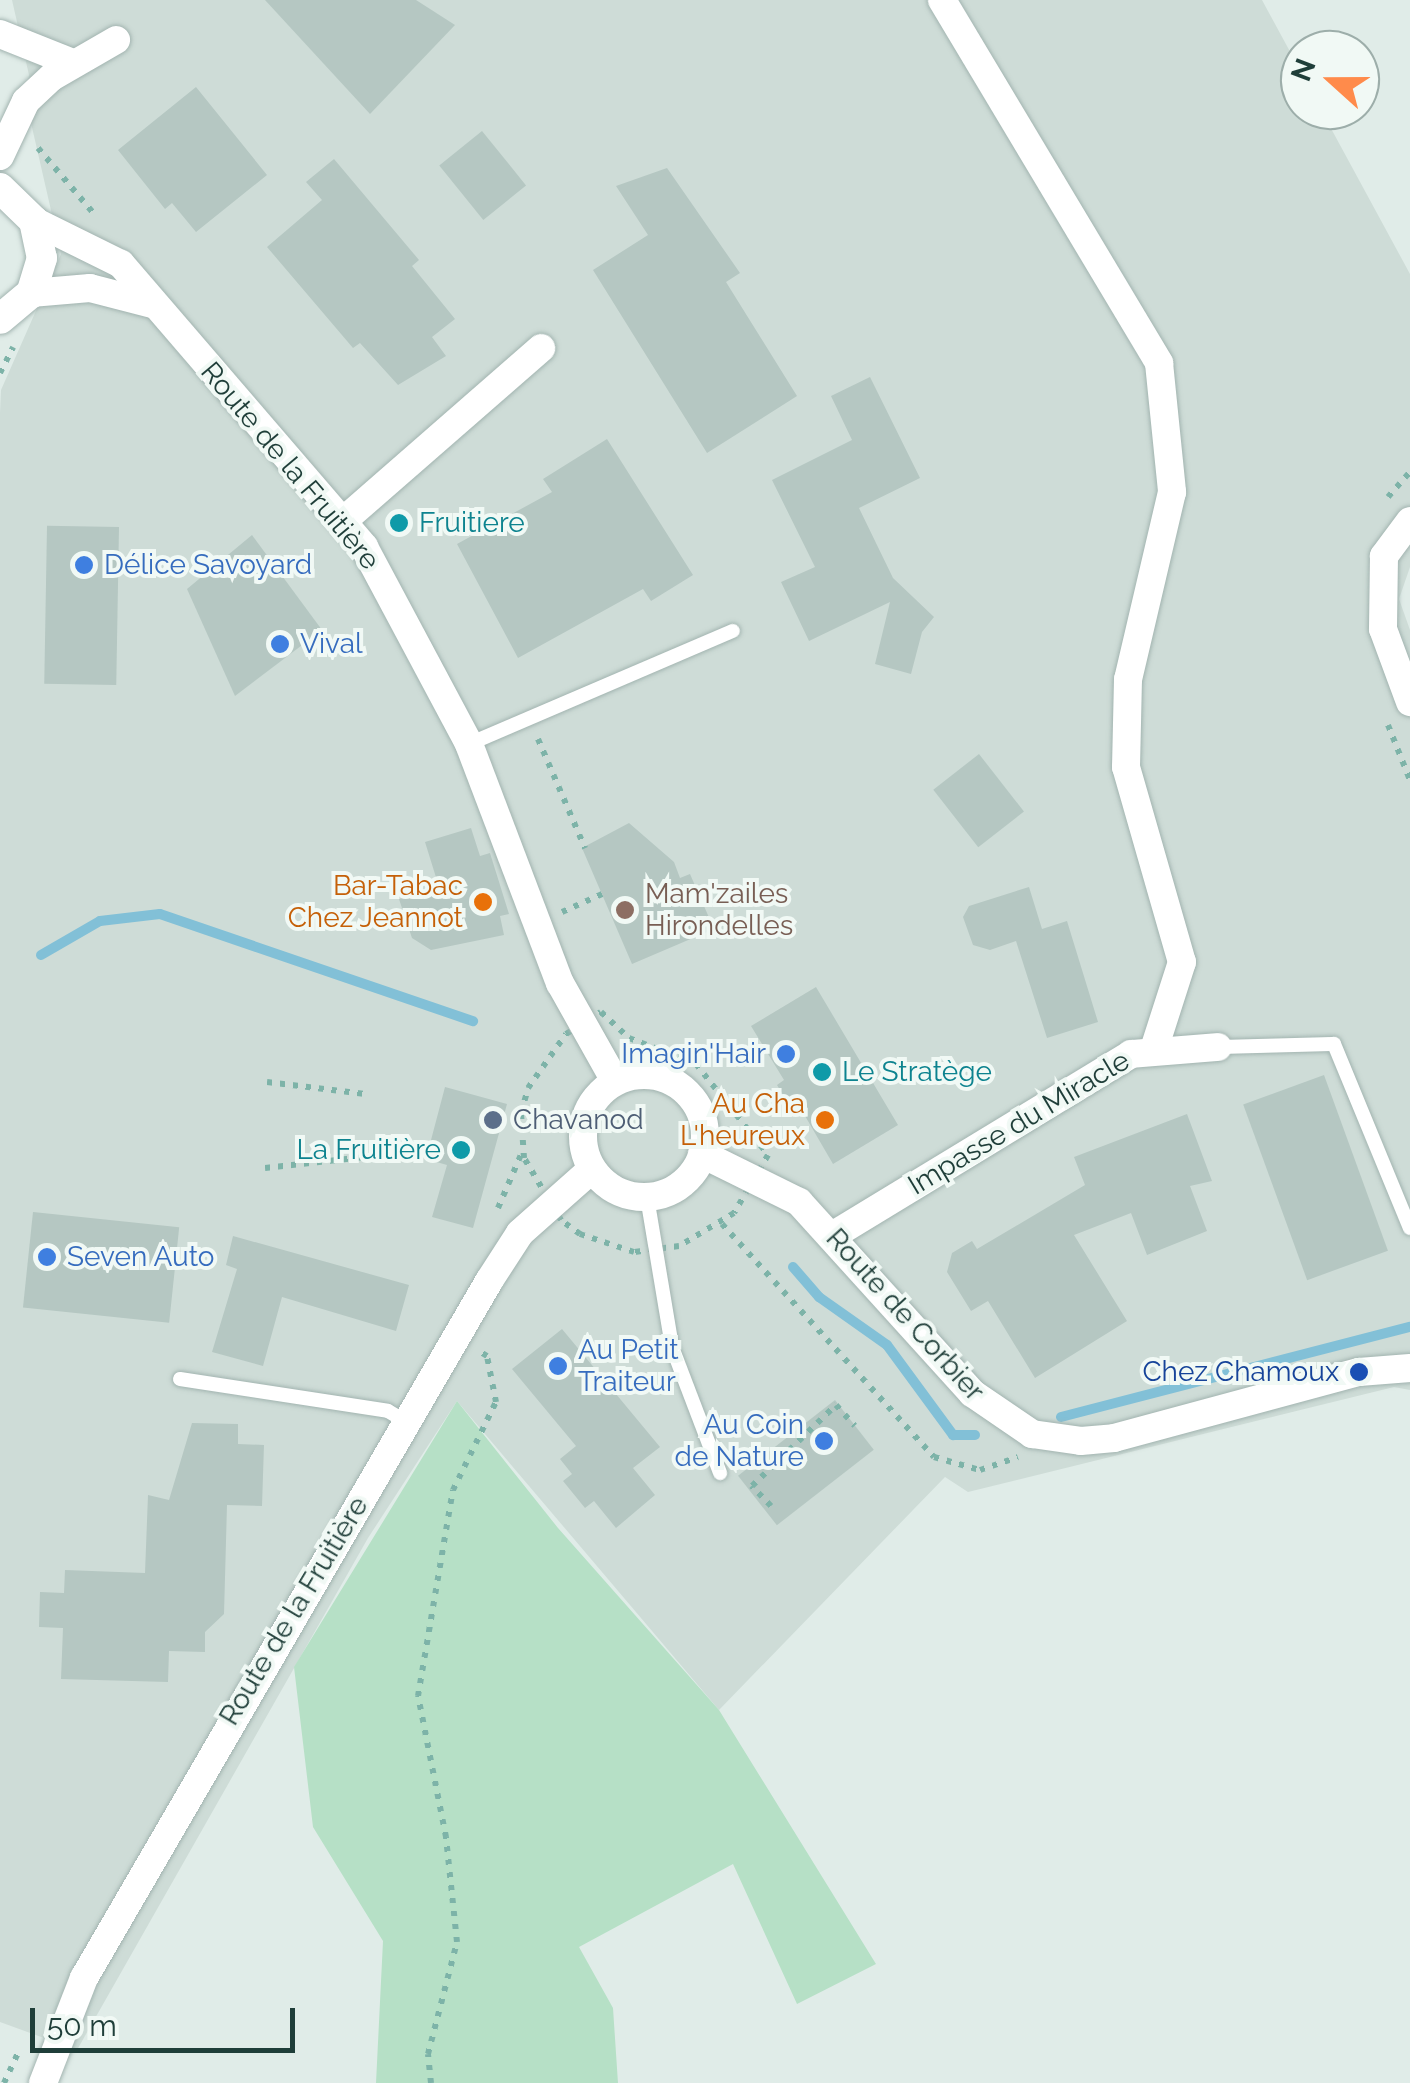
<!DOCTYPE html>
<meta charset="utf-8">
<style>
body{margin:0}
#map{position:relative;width:1410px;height:2083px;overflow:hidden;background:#e0ece8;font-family:Raleway,sans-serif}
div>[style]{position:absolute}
.built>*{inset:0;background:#cedcd7}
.green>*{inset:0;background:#b6e0c6}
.stream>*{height:10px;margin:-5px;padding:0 5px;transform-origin:5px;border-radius:5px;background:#82c0d7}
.building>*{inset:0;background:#b5c7c2;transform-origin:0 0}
.path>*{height:6px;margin-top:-3px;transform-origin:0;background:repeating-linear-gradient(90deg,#7db3a8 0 5px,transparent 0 13px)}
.roads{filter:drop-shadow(0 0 2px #a2b4b0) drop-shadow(0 0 2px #a2b4b0)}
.service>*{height:14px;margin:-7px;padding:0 7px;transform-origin:7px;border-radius:7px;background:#fff}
.minor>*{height:28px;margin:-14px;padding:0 14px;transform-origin:14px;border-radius:14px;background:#fff}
.minor>.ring{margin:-14px;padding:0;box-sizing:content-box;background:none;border:28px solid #fff;border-radius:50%}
.secondary>*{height:30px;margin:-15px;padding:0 15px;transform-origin:15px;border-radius:15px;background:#fff}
.dots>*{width:28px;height:28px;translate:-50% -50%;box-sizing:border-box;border:5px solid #f1f9f5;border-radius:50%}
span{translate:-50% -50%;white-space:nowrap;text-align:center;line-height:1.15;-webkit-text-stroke:8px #f1f9f5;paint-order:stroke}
.street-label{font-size:28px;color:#1f3e39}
.culture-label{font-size:28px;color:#0d838f}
.left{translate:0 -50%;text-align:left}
.right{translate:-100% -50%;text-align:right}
.shop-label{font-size:28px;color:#366cbe}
.food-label{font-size:28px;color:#c56008}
.education-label{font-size:28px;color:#785e54}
.service-label{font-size:28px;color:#4e5e75}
.transit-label{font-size:28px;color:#164399}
.north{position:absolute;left:1280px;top:30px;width:100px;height:100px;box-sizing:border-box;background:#f1f9f5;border:2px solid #9daeaa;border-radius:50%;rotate:291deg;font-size:28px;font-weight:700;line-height:40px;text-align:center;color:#1f3e39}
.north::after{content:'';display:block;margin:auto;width:35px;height:45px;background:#ff8b4b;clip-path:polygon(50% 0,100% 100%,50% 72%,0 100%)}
.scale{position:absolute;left:30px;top:2008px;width:265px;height:45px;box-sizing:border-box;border:5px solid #1f3e39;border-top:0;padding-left:12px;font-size:30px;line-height:35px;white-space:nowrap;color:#1f3e39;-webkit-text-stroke:8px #f1f9f5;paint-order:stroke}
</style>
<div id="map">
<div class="built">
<i style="clip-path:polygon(12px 0,1262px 0,1300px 70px,1300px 110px,1321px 110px,1410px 274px,1410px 567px,1399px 599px,1410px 630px,1410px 1390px,1394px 1387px,968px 1492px,945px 1477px,719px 1710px,457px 1401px,368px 1538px,77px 2050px,0 2022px,0 413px,1px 390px,61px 254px,26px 101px,29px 75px)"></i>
</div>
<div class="green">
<i style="clip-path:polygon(457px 1401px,558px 1528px,719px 1710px,876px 1964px,797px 2004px,733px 1864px,579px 1947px,613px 2008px,618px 2083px,376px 2083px,383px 1941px,313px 1827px,294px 1667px)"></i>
</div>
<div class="stream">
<i style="left:41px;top:955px;width:68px;rotate:-30deg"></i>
<i style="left:100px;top:921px;width:60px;rotate:-6.7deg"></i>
<i style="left:160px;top:914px;width:331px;rotate:18.9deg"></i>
<i style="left:793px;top:1267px;width:40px;rotate:49deg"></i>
<i style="left:819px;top:1297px;width:83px;rotate:35.2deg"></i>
<i style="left:887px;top:1345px;width:112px;rotate:53.7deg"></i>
<i style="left:953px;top:1435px;width:22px"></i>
<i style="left:1061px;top:1417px;width:360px;rotate:-14.5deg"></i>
</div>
<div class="building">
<i style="clip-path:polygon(265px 0,416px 0,455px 25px,370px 114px)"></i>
<i style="clip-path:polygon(196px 87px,267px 175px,196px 232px,172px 203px,165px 209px,118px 150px)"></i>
<i style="left:482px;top:131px;width:70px;height:55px;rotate:51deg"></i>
<i style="clip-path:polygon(334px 159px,419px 260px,412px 266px,455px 319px,432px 337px,446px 356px,398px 385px,360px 343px,353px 348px,267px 247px,322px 200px,306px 182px)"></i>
<i style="clip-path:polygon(667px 168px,740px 273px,726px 282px,797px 396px,707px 453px,593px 270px,648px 235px,616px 186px)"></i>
<i style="clip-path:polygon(870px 377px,920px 478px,859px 508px,893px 578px,934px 617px,922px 632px,911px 674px,875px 664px,890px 602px,809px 641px,781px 582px,815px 567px,772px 480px,852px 440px,831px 396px)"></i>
<i style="clip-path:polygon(607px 439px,693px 575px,651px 601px,643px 589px,518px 658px,457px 544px,552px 492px,543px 479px)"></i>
<i style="left:119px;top:527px;width:158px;height:72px;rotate:91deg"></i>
<i style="clip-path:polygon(252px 535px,322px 630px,235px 696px,187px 589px)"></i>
<i style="left:979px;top:754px;width:73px;height:58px;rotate:52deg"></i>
<i style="clip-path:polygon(629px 823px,674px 862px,680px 878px,690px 874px,714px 929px,632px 964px,582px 848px)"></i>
<i style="clip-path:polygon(471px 828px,480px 856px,490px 853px,509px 914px,500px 916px,504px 935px,431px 950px,412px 938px,399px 899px,439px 887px,425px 842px)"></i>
<i style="clip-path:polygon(1029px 887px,1042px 929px,1067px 921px,1098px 1022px,1047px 1038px,1016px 941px,990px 950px,973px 945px,963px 917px,969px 906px)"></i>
<i style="clip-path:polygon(816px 987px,898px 1125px,833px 1164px,801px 1109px,794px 1113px,777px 1085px,784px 1080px,751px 1026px)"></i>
<i style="left:1324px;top:1075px;width:187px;height:86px;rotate:70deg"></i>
<i style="clip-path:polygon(445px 1087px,507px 1104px,473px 1228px,432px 1217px,447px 1165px,426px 1159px)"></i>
<i style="clip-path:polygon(1187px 1114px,1212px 1181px,1190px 1186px,1207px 1231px,1147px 1255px,1131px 1213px,1074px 1235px,1127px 1321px,1035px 1378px,988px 1301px,971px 1311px,947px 1272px,952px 1253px,972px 1241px,977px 1249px,1085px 1185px,1074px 1157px)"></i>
<i style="left:33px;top:1212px;width:147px;height:96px;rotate:6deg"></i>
<i style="clip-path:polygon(233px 1236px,409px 1285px,396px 1331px,282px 1297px,263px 1366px,212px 1352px,237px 1269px,226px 1265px)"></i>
<i style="clip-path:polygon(562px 1329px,660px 1447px,633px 1468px,655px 1495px,616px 1528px,594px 1501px,585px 1508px,563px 1481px,572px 1474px,560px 1459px,576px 1446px,512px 1369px)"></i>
<i style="left:835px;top:1400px;width:63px;height:123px;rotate:52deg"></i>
<i style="clip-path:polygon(192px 1423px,238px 1424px,238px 1444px,264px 1445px,262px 1506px,227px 1505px,224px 1614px,205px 1632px,205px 1652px,169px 1651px,168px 1682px,61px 1679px,63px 1628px,39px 1627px,40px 1592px,64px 1593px,65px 1570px,145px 1573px,148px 1495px,169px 1500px)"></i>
</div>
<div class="path">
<i style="left:38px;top:148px;width:88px;rotate:49.6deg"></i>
<i style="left:0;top:373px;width:29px;rotate:-63deg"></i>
<i style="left:1388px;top:497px;width:33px;rotate:-49deg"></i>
<i style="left:1388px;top:725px;width:59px;rotate:68.2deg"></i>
<i style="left:538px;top:739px;width:119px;rotate:66.7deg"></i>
<i style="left:562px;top:912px;width:44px;rotate:-24.2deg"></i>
<i style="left:601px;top:1012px;width:38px;rotate:43deg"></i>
<i style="left:629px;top:1038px;width:72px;rotate:21.2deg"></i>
<i style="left:696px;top:1064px;width:116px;rotate:51.6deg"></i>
<i style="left:768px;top:1155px;width:67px;rotate:120.4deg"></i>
<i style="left:734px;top:1213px;width:64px;rotate:149deg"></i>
<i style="left:679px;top:1246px;width:45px;rotate:172.4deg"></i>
<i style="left:634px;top:1252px;width:57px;rotate:-161.6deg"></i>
<i style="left:580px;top:1234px;width:24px;rotate:-144deg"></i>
<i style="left:561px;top:1220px;width:72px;rotate:-120.8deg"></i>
<i style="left:524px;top:1158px;width:45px;rotate:-93.8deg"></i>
<i style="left:521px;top:1113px;width:26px;rotate:-74deg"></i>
<i style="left:528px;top:1088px;width:66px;rotate:-54.9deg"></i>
<i style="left:566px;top:1034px;width:41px;rotate:-32.2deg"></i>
<i style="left:267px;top:1082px;width:99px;rotate:7deg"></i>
<i style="left:265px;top:1168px;width:100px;rotate:-6.3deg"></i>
<i style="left:498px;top:1208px;width:63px;rotate:-66.7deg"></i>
<i style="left:722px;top:1224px;width:315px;rotate:47.7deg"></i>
<i style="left:934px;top:1457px;width:48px;rotate:15.8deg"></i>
<i style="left:980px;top:1470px;width:40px;rotate:-18.9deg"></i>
<i style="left:771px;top:1506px;width:28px;rotate:-134deg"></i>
<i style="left:752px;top:1486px;width:117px;rotate:-44deg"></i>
<i style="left:836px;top:1405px;width:28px;rotate:48deg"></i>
<i style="left:4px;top:2083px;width:33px;rotate:-65deg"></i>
<i style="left:431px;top:2083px;width:29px;rotate:-96deg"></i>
<i style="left:428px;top:2054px;width:116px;rotate:-75.5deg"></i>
<i style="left:457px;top:1942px;width:106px;rotate:-96deg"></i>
<i style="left:446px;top:1837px;width:144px;rotate:-101.2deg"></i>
<i style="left:418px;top:1696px;width:209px;rotate:-80.4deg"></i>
<i style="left:453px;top:1490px;width:98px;rotate:-64deg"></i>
<i style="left:496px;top:1402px;width:47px;rotate:-101.1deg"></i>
<i style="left:487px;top:1356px;width:9px;rotate:-148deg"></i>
</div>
<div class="roads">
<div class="service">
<i style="left:469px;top:744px;width:287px;rotate:-23.2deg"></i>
<i style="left:1218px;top:1047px;width:116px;rotate:-1.5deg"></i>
<i style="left:1334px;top:1044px;width:199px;rotate:67.6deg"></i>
<i style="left:647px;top:1197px;width:152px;rotate:80.5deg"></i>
<i style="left:672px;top:1347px;width:135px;rotate:69.1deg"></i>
<i style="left:180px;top:1379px;width:210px;rotate:8.7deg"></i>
<i style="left:388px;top:1411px;width:21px;rotate:31deg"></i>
</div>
<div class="minor">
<i style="left:942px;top:0;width:423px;rotate:59.1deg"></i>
<i style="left:1159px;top:363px;width:130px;rotate:84.2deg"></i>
<i style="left:1172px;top:492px;width:192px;rotate:103.2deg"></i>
<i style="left:1128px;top:679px;width:88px;rotate:91.3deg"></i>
<i style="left:1126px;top:767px;width:203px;rotate:74deg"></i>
<i style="left:1182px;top:962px;width:91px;rotate:107.8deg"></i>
<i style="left:0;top:34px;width:79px;rotate:21.7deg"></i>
<i style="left:0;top:156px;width:61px;rotate:-64.7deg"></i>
<i style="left:26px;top:101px;width:35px;rotate:-43deg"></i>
<i style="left:52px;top:77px;width:74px;rotate:-30deg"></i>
<i style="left:34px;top:221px;width:97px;rotate:26.3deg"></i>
<i style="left:121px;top:264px;width:373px;rotate:49.3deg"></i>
<i style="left:364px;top:547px;width:223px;rotate:61.9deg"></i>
<i style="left:469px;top:744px;width:256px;rotate:69.2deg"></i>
<i style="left:560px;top:983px;width:112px;rotate:60.7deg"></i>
<i style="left:31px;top:293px;width:59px;rotate:-4.8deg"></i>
<i style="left:90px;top:288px;width:64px;rotate:14.5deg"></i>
<i style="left:343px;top:521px;width:263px;rotate:-41.1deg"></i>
<i style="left:1410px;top:521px;width:44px;rotate:126.6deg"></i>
<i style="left:1384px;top:556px;width:73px;rotate:90.8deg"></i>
<i style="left:1383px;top:629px;width:78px;rotate:69.7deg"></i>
<i class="ring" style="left:583px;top:1075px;width:94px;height:94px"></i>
<i style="left:702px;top:1154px;width:108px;rotate:26.3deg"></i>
<i style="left:799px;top:1202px;width:258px;rotate:47.8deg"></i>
<i style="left:972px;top:1393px;width:73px;rotate:34.3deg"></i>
<i style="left:1032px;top:1434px;width:49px;rotate:8.1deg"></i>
<i style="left:1081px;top:1441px;width:33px;rotate:-5deg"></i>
<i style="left:1114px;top:1438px;width:254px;rotate:-15.1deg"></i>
<i style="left:1359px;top:1372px;width:51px;rotate:-4.5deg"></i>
<i style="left:832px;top:1236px;width:350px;rotate:-31.3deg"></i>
<i style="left:1131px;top:1054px;width:87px;rotate:-4.6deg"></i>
<i style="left:43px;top:2083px;width:113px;rotate:-68.7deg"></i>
<i style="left:84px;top:1978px;width:806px;rotate:-59.84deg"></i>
<i style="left:489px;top:1281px;width:57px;rotate:-57.1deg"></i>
<i style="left:520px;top:1233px;width:96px;rotate:-41.6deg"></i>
</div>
<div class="secondary">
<i style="left:0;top:188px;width:47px;rotate:44.1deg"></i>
<i style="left:34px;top:221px;width:38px;rotate:78deg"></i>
<i style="left:42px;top:258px;width:37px;rotate:107deg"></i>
<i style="left:31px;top:293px;width:40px;rotate:140deg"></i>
</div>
</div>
<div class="dots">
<i style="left:399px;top:523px;background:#0f9aa8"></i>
<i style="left:84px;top:565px;background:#3f7fe0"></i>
<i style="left:280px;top:644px;background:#3f7fe0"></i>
<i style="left:483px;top:902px;background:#e8710a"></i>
<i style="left:625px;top:910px;background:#8d6e63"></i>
<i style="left:786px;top:1054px;background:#3f7fe0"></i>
<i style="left:822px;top:1072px;background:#0f9aa8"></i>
<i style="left:493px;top:1120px;background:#5c6f8a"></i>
<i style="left:825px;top:1120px;background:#e8710a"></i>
<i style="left:461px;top:1150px;background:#0f9aa8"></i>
<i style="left:47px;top:1257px;background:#3f7fe0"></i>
<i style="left:558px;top:1366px;background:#3f7fe0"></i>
<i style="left:1359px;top:1372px;background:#1a4fb4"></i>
<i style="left:824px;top:1441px;background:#3f7fe0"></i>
</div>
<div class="street-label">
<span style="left:290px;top:466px;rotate:50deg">Route de la Fruitière</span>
<span style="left:1019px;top:1123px;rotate:-31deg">Impasse du Miracle</span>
<span style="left:905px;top:1315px;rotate:48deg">Route de Corbier</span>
<span style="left:294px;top:1611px;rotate:-59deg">Route de la Fruitière</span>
</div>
<div class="culture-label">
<span class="left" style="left:419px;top:523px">Fruitiere</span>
<span class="left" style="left:842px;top:1072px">Le Stratège</span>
<span class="right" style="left:441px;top:1150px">La Fruitière</span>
</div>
<div class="shop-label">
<span class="left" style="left:104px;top:565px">Délice Savoyard</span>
<span class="left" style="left:300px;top:644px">Vival</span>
<span class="right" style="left:766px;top:1054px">Imagin'Hair</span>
<span class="left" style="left:67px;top:1257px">Seven Auto</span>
<span class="left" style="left:578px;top:1366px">Au Petit<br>Traiteur</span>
<span class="right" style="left:804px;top:1441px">Au Coin<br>de Nature</span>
</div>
<div class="food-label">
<span class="right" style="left:463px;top:902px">Bar-Tabac<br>Chez Jeannot</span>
<span class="right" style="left:805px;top:1120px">Au Cha<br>L'heureux</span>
</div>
<div class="education-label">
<span class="left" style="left:645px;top:910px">Mam'zailes<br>Hirondelles</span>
</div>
<div class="service-label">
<span class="left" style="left:513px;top:1120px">Chavanod</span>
</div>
<div class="transit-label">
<span class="right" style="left:1339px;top:1372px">Chez Chamoux</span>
</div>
<div class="north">N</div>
<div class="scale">50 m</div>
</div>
